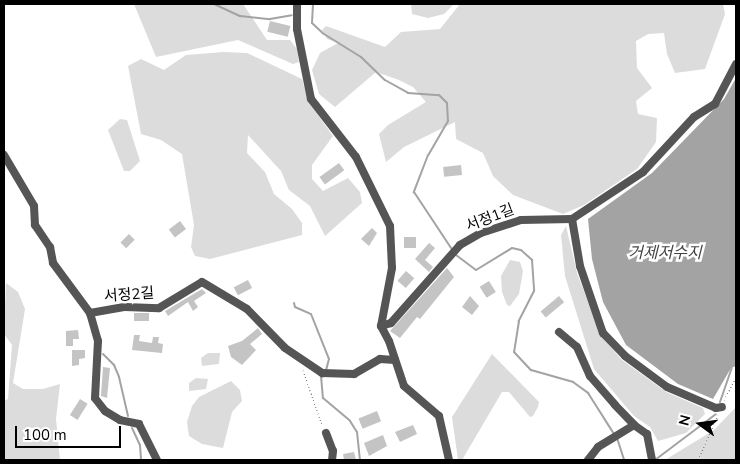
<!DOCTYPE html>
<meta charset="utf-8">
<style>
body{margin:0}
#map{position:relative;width:740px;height:464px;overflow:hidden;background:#fff;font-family:"Nunito Sans","Noto Sans KR",sans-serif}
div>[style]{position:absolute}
.green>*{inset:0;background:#dcdcdc}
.water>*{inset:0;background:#a3a3a3}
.stream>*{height:2px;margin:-1px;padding:0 1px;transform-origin:1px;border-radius:1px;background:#a3a3a3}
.building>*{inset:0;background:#c4c4c4;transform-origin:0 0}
.path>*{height:1px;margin-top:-0.5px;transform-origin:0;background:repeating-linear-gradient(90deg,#777 0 1px,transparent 0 3.5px)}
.minor>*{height:8px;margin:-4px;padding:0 4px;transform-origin:4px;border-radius:4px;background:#555}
span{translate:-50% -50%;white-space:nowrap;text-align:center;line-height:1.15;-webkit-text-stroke:5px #fff;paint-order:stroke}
.street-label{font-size:15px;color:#000}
.water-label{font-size:16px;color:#444;font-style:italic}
.frame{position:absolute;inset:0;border:5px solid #000;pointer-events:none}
.north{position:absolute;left:675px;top:399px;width:50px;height:50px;-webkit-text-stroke:4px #fff;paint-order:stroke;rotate:284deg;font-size:14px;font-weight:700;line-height:20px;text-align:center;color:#000}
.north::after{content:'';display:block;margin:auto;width:18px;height:22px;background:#000;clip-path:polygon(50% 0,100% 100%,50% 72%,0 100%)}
.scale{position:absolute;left:15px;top:426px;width:106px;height:22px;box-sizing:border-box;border:2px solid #000;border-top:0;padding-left:6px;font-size:15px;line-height:18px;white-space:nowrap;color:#000;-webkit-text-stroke:4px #fff;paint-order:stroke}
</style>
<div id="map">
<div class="green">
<i style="clip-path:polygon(134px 4px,243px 4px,267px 40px,290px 40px,297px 49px,299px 62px,293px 64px,238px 40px,156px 57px)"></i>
<i style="clip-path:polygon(411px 4px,454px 4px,444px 14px,428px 18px,412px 14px)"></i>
<i style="clip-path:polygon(460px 4px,723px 4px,725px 14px,705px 69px,675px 73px,667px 54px,664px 33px,648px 34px,636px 41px,637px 68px,652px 88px,636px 101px,638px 114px,657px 118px,656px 142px,637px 169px,584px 205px,563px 214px,513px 195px,493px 176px,483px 153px,456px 139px,455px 122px,404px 147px,386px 162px,379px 134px,388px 125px,426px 102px,413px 87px,399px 80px,376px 72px,335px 107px,319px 94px,312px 70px,320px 53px,338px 43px,327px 39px,322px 30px,326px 26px,385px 47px,401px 32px,440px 29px)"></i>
<i style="clip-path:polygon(223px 52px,247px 53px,302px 79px,308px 101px,333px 136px,312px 165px,312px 179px,323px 191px,348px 178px,360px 192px,362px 203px,325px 236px,310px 206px,289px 190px,281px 171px,248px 135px,247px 153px,265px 172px,274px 194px,292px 209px,302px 223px,302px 235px,210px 259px,195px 256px,191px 247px,194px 225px,182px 154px,161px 140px,141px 134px,128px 66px,141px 59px,164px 70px,186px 55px)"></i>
<i style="clip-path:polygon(120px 119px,127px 120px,140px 161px,130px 171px,124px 171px,108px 130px)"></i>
<i style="clip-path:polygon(566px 226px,577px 273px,601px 336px,622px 360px,666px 392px,703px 408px,705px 414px,686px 433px,658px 441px,650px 427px,634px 416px,594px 369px,565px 276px,561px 235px)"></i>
<i style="clip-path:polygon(510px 260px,520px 262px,523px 271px,519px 294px,510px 306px,507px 305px,502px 292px,501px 276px)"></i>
<i style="clip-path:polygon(6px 283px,18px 292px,25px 309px,13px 383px,23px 389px,43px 389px,60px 384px,56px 419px,60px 460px,4px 460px,4px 401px,8px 399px,12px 345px,4px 334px)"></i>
<i style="clip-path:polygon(208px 353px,220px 353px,219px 364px,202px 366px,201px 358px)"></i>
<i style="clip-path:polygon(492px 354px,539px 402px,538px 407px,533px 416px,530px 417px,509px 392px,502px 392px,462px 460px,458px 460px,452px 417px)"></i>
<i style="clip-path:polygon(196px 378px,208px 379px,206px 389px,189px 391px,189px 383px)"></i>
<i style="clip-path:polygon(231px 381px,240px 390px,242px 401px,232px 412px,223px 448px,202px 444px,189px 436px,187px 422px,192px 406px,199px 397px)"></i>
<i style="clip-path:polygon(736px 407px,736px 460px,665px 460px,714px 430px)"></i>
</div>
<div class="water">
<i style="clip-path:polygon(736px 78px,736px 366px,731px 368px,713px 399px,678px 384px,626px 345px,603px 302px,592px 259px,588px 219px,652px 173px,724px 99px)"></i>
</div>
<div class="stream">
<i style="left:214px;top:4px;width:29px;rotate:25deg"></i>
<i style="left:240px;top:16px;width:30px;rotate:6deg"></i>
<i style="left:270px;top:19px;width:22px;rotate:-10deg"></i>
<i style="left:313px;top:4px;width:19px;rotate:93deg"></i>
<i style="left:312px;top:23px;width:16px;rotate:43deg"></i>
<i style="left:324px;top:34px;width:44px;rotate:31.9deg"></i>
<i style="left:361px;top:57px;width:33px;rotate:44deg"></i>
<i style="left:385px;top:80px;width:26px;rotate:29deg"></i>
<i style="left:408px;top:93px;width:31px;rotate:4deg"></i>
<i style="left:439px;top:95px;width:11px;rotate:45deg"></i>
<i style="left:447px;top:103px;width:18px;rotate:87deg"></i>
<i style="left:448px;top:121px;width:39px;rotate:120deg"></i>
<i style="left:428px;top:155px;width:40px;rotate:111deg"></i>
<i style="left:414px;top:192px;width:71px;rotate:56.5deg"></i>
<i style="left:456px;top:255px;width:25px;rotate:37deg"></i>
<i style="left:476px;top:270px;width:42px;rotate:-31.4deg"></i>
<i style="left:512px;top:248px;width:9px;rotate:13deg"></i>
<i style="left:521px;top:250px;width:15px;rotate:42deg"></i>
<i style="left:532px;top:260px;width:31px;rotate:86deg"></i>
<i style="left:534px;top:291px;width:34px;rotate:117deg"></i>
<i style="left:519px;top:321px;width:31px;rotate:99deg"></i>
<i style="left:514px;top:352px;width:25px;rotate:47deg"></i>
<i style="left:531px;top:370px;width:44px;rotate:15.9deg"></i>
<i style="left:573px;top:382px;width:19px;rotate:36deg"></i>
<i style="left:588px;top:393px;width:49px;rotate:57.6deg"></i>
<i style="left:294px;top:303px;width:4px;rotate:76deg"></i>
<i style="left:295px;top:307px;width:17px;rotate:24deg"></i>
<i style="left:311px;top:314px;width:48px;rotate:68.2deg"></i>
<i style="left:329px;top:359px;width:11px;rotate:105deg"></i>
<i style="left:103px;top:354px;width:16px;rotate:45deg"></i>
<i style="left:114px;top:365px;width:13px;rotate:67deg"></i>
<i style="left:119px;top:377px;width:40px;rotate:77deg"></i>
<i style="left:321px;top:376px;width:22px;rotate:85deg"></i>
<i style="left:323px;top:398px;width:35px;rotate:40deg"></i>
<i style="left:350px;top:421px;width:13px;rotate:58deg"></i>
<i style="left:357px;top:432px;width:28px;rotate:84deg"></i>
<i style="left:720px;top:402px;width:36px;rotate:-71deg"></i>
<i style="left:132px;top:428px;width:19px;rotate:65deg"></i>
<i style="left:140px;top:445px;width:15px;rotate:86deg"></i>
<i style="left:617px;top:438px;width:23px;rotate:72deg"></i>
<i style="left:655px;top:460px;width:76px;rotate:-37deg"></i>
</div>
<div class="building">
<i style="left:270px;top:21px;width:21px;height:11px;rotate:14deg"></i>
<i style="left:339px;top:163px;width:9px;height:24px;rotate:54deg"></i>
<i style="left:461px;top:165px;width:10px;height:18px;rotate:84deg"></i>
<i style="left:180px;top:221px;width:10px;height:14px;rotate:53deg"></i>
<i style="clip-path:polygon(372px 228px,377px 233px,369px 246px,361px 239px)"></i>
<i style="left:129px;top:234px;width:8px;height:12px;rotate:45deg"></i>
<i style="left:404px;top:237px;width:12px;height:11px"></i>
<i style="clip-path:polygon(429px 243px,435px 248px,425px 260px,433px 267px,429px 272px,415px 259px)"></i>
<i style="clip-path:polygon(447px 268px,454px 277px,420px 319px,417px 317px,400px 338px,390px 331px)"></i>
<i style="left:406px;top:271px;width:11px;height:13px;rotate:41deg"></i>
<i style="left:248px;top:280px;width:9px;height:16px;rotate:63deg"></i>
<i style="left:489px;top:281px;width:13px;height:11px;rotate:58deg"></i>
<i style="clip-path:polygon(202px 289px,206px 293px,194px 301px,198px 307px,193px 311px,188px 302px,168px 316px,165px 311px)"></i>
<i style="clip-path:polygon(470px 296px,479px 306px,472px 315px,462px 307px)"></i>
<i style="left:559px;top:296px;width:8px;height:24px;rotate:50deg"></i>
<i style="left:134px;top:313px;width:15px;height:8px"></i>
<i style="clip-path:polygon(258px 328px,262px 334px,250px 344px,256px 350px,242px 365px,231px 357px,228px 346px,242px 341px)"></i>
<i style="clip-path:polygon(78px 330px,79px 339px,73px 339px,73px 346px,66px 346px,66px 331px)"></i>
<i style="clip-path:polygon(134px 335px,140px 335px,139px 341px,152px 343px,153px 337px,159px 337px,158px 343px,163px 344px,162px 353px,132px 350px)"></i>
<i style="clip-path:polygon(72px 350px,85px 350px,85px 358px,79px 359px,79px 365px,72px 366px)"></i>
<i style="clip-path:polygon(103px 367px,110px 368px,107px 398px,101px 396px)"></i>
<i style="left:80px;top:399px;width:9px;height:19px;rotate:32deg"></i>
<i style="left:377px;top:411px;width:11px;height:20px;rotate:68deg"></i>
<i style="clip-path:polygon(413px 425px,417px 434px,400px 442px,395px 432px)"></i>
<i style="clip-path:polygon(383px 435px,387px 446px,369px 456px,364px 443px)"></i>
<i style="clip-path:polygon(354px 452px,356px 460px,344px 460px,343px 454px)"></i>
</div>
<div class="path">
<i style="left:303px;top:370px;width:58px;rotate:70.9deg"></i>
<i style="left:724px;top:400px;width:26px;rotate:-62deg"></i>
<i style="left:698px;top:460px;width:49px;rotate:-66deg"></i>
</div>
<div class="minor">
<i style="left:297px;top:4px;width:25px;rotate:90deg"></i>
<i style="left:297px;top:29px;width:71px;rotate:78.7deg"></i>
<i style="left:311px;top:99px;width:73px;rotate:52.2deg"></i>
<i style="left:356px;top:157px;width:77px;rotate:63.8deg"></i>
<i style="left:390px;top:226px;width:42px;rotate:87.3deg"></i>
<i style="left:392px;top:268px;width:59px;rotate:100.7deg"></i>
<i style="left:381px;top:326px;width:17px;rotate:62deg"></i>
<i style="left:389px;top:341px;width:47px;rotate:71.6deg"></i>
<i style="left:404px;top:386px;width:46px;rotate:40.6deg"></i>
<i style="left:439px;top:416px;width:45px;rotate:77.2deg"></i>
<i style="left:4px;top:155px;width:59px;rotate:59.5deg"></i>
<i style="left:34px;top:206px;width:19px;rotate:87deg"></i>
<i style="left:35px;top:225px;width:27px;rotate:56deg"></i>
<i style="left:50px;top:247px;width:16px;rotate:79deg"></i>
<i style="left:53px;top:263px;width:62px;rotate:53.5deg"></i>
<i style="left:572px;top:219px;width:48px;rotate:80.3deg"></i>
<i style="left:580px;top:266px;width:71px;rotate:71.1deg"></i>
<i style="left:603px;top:333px;width:32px;rotate:46deg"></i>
<i style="left:625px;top:356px;width:52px;rotate:36.4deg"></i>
<i style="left:667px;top:387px;width:53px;rotate:23.2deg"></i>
<i style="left:716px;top:408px;width:6px;rotate:-9deg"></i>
<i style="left:381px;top:326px;width:10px;rotate:-17deg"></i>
<i style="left:391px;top:323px;width:104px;rotate:-48.5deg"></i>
<i style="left:460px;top:245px;width:24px;rotate:-30deg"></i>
<i style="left:481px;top:233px;width:42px;rotate:-18deg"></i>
<i style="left:521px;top:220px;width:51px;rotate:-1.1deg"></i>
<i style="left:572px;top:219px;width:85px;rotate:-33.5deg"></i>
<i style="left:643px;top:172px;width:75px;rotate:-47.2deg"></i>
<i style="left:694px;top:117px;width:25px;rotate:-32deg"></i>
<i style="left:715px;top:104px;width:45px;rotate:-62.3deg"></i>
<i style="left:559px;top:332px;width:23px;rotate:40deg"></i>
<i style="left:577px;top:347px;width:32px;rotate:66deg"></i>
<i style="left:590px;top:376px;width:38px;rotate:49deg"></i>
<i style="left:615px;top:405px;width:28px;rotate:46deg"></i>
<i style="left:634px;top:425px;width:16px;rotate:35deg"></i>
<i style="left:647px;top:434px;width:26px;rotate:79deg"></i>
<i style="left:326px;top:433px;width:19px;rotate:69deg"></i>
<i style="left:333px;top:451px;width:9px;rotate:96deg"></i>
<i style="left:157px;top:460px;width:40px;rotate:-116.6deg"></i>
<i style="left:139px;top:424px;width:19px;rotate:-168deg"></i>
<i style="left:120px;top:420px;width:17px;rotate:-149deg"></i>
<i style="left:105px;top:411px;width:16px;rotate:-128deg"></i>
<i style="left:95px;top:398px;width:57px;rotate:-87deg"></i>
<i style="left:98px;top:341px;width:29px;rotate:-106deg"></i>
<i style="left:90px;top:313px;width:36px;rotate:-10deg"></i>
<i style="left:125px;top:307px;width:34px;rotate:2deg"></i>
<i style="left:159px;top:308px;width:50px;rotate:-31.2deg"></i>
<i style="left:202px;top:282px;width:52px;rotate:31deg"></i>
<i style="left:247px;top:309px;width:54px;rotate:45.7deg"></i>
<i style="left:285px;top:348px;width:45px;rotate:34deg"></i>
<i style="left:322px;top:373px;width:32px;rotate:2deg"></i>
<i style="left:354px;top:374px;width:30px;rotate:-30deg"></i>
<i style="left:380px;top:359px;width:15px;rotate:4deg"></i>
<i style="left:588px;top:460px;width:16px;rotate:-52deg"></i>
<i style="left:598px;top:447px;width:42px;rotate:-31.4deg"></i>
</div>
<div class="street-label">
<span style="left:490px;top:218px;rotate:-21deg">서정1길</span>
<span style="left:129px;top:295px;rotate:-4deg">서정2길</span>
</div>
<div class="water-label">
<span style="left:665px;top:253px">거제저수지</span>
</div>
<div class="frame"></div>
<div class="north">N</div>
<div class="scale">100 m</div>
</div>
